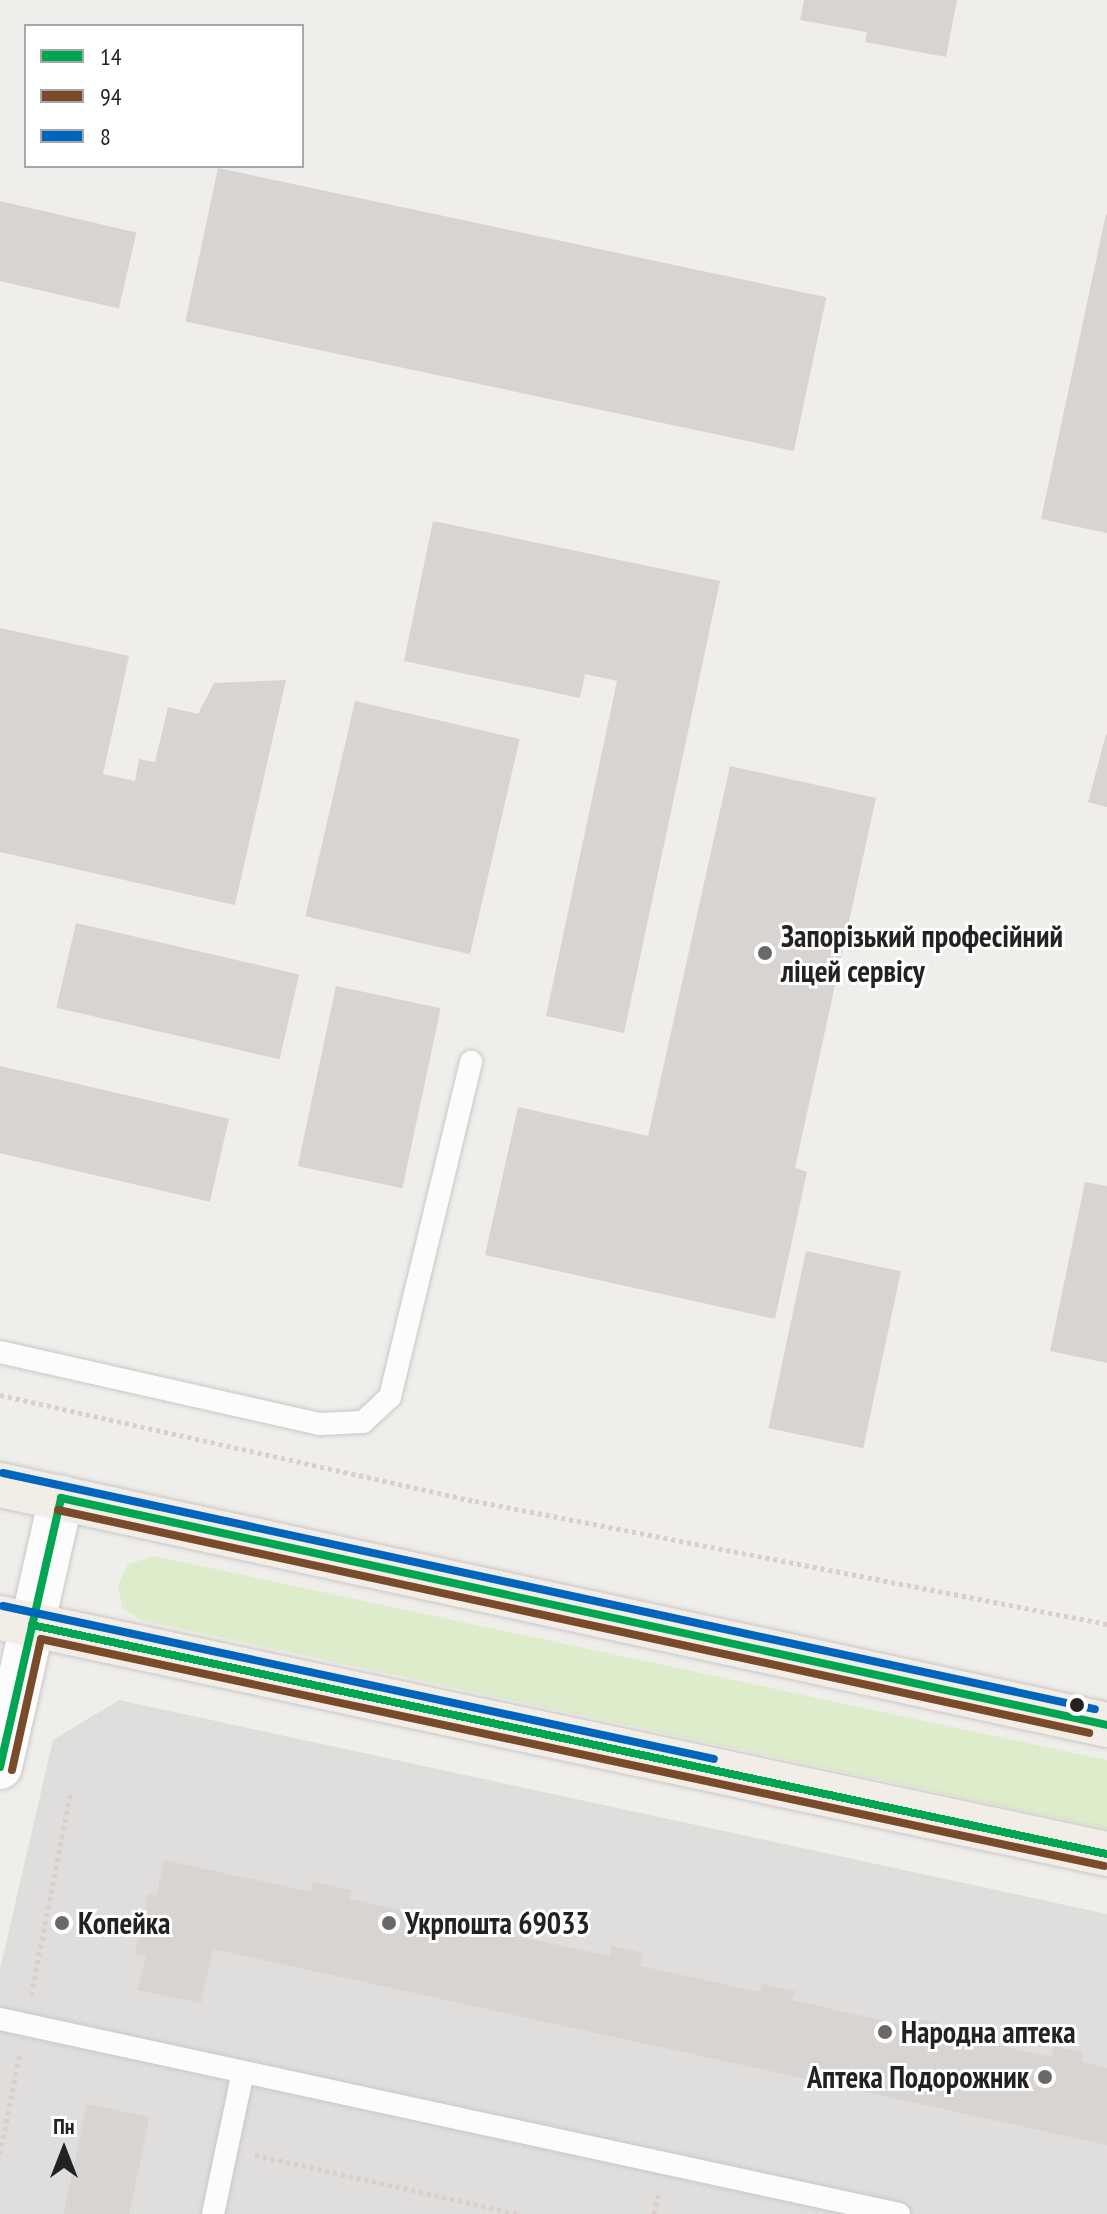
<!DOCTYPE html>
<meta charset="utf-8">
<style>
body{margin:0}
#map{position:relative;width:1107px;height:2214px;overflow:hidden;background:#f0eeeb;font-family:"PT Sans Narrow",sans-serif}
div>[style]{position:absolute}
.residential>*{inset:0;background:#dfdedc}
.grass>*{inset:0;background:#ddeccb}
.building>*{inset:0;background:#d7d4d2;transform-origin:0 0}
.path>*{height:5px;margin-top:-2.5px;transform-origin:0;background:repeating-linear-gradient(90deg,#dccecd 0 4px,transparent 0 8px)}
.roads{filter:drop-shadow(0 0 2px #c9c8c7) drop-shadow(0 0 2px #c9c8c7)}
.service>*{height:22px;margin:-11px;padding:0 11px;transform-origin:11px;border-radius:11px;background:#fdfcfc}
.tertiary>*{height:44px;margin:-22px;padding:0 22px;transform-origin:22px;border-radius:22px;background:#fdfcfc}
.primary>*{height:44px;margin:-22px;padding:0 22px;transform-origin:22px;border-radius:22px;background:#f3ede7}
.bus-1>*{height:8px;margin:-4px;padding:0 4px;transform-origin:4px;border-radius:4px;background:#00a651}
.bus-2>*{height:8px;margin:-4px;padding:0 4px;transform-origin:4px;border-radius:4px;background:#7a4b2a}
.bus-3>*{height:8px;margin:-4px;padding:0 4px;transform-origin:4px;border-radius:4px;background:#0065bd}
.dots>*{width:22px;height:22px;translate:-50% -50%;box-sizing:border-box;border:4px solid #fff;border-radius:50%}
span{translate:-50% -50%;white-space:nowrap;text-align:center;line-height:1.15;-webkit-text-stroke:6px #fff;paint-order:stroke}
.poi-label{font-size:30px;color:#222;font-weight:700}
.left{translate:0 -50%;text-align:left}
.right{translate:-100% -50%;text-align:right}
.legend{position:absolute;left:24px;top:24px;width:280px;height:144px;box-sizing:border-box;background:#fff;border:2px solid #a7a7a7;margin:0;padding:10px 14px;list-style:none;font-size:24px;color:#222}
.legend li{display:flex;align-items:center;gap:16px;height:40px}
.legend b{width:40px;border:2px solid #a7a7a7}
.north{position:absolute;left:24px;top:2110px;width:80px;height:80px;-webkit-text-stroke:6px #fff;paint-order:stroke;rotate:0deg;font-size:22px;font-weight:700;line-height:32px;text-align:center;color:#222}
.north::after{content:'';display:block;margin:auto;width:28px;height:36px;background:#222;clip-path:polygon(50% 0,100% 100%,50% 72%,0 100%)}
</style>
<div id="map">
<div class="residential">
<i style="clip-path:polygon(119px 1700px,1107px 1914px,1107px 2214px,0 2214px,0 1969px,53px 1740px)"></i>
</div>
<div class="grass">
<i style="clip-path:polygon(154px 1556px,1107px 1760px,1107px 1829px,141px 1620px,122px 1608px,118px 1585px,128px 1564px)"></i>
</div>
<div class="building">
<i style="clip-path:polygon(804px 0,957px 0,946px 57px,865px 42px,867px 32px,800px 20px)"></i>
<i style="left:218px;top:168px;width:622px;height:157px;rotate:12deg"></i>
<i style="left:0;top:201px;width:140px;height:78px;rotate:13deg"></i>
<i style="clip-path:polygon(1106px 214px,1107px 214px,1107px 533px,1041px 519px)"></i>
<i style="clip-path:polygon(433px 521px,720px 581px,624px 1033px,546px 1016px,617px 681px,585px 674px,580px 698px,404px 661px)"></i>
<i style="clip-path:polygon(0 628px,129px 656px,103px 774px,135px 781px,139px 759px,155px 762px,168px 707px,198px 714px,214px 683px,286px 680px,235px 905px,0 852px)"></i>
<i style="left:355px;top:701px;width:169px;height:221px;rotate:13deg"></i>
<i style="clip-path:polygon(1106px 734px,1107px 734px,1107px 807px,1088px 802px)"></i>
<i style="clip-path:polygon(730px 766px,876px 798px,795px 1168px,807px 1172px,775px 1319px,485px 1255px,518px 1107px,648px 1136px)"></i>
<i style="left:76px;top:923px;width:229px;height:87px;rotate:13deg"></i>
<i style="left:336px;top:986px;width:107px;height:184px;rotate:12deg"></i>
<i style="left:0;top:1066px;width:235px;height:85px;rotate:13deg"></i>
<i style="clip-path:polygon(1085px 1182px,1107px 1186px,1107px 1363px,1050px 1351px)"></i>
<i style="left:806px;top:1251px;width:97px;height:181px;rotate:12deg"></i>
<i style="clip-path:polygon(164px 1860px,311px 1892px,313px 1882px,351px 1890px,350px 1899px,466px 1925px,468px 1915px,500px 1922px,498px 1932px,610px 1956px,612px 1946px,643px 1953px,640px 1966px,760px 1992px,762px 1984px,795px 1991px,792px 2000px,907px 2026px,909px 2017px,939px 2023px,937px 2032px,1052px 2057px,1054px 2046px,1083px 2052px,1082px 2062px,1107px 2068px,1107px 2145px,213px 1949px,201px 2003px,138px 1990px,146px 1956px,135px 1954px,148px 1894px,156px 1896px)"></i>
<i style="left:87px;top:2104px;width:64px;height:112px;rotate:12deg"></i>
</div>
<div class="path">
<i style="left:0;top:1395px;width:487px;rotate:12.6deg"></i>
<i style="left:475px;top:1501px;width:644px;rotate:11.01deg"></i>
<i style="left:31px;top:1995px;width:207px;rotate:-78.9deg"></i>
<i style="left:0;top:2154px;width:104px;rotate:-78.9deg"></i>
<i style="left:255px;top:2155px;width:271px;rotate:12.6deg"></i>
<i style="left:654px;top:2214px;width:24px;rotate:-78deg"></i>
</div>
<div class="roads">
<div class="service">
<i style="left:0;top:1352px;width:328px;rotate:12.7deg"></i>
<i style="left:320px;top:1424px;width:43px;rotate:-2.7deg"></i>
<i style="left:363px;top:1422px;width:37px;rotate:-43deg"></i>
<i style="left:390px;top:1397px;width:345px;rotate:-76.4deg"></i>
<i style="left:0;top:2019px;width:920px;rotate:12.24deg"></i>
<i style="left:213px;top:2214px;width:145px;rotate:-78.1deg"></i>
</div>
<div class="tertiary">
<i style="left:0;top:1767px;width:276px;rotate:-77.2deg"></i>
</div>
<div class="primary">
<i style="left:0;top:1485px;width:1133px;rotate:12.23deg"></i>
<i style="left:0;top:1618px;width:1132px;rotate:12.03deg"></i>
</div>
</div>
<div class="bus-1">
<i style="left:32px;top:1625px;width:1099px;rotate:12.03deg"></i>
<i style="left:0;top:1767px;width:276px;rotate:-77.2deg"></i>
<i style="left:61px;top:1498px;width:1070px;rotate:12.24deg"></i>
</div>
<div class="bus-2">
<i style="left:58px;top:1510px;width:1055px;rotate:12.2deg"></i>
<i style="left:12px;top:1770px;width:134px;rotate:-77.5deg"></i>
<i style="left:41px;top:1639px;width:1087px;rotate:12.05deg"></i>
</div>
<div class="bus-3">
<i style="left:3px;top:1473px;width:1117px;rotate:12.2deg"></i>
<i style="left:3px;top:1606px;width:727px;rotate:12.14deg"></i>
</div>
<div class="dots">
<i style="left:765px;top:953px;background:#6a6968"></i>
<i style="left:1077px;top:1705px;background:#222"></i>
<i style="left:62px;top:1923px;background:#6a6968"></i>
<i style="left:389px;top:1923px;background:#6a6968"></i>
<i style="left:885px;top:2032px;background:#6a6968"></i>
<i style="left:1045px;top:2077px;background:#6a6968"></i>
</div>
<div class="poi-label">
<span class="left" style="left:781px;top:953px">Запорізький професійний<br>ліцей сервісу</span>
<span class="left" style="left:78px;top:1923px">Копейка</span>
<span class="left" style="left:405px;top:1923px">Укрпошта 69033</span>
<span class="left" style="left:901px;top:2032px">Народна аптека</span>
<span class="right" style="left:1029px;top:2077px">Аптека Подорожник</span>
</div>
<ul class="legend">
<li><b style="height:10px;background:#00a651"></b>14</li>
<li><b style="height:10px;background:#7a4b2a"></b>94</li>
<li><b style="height:10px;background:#0065bd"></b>8</li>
</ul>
<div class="north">Пн</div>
</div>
